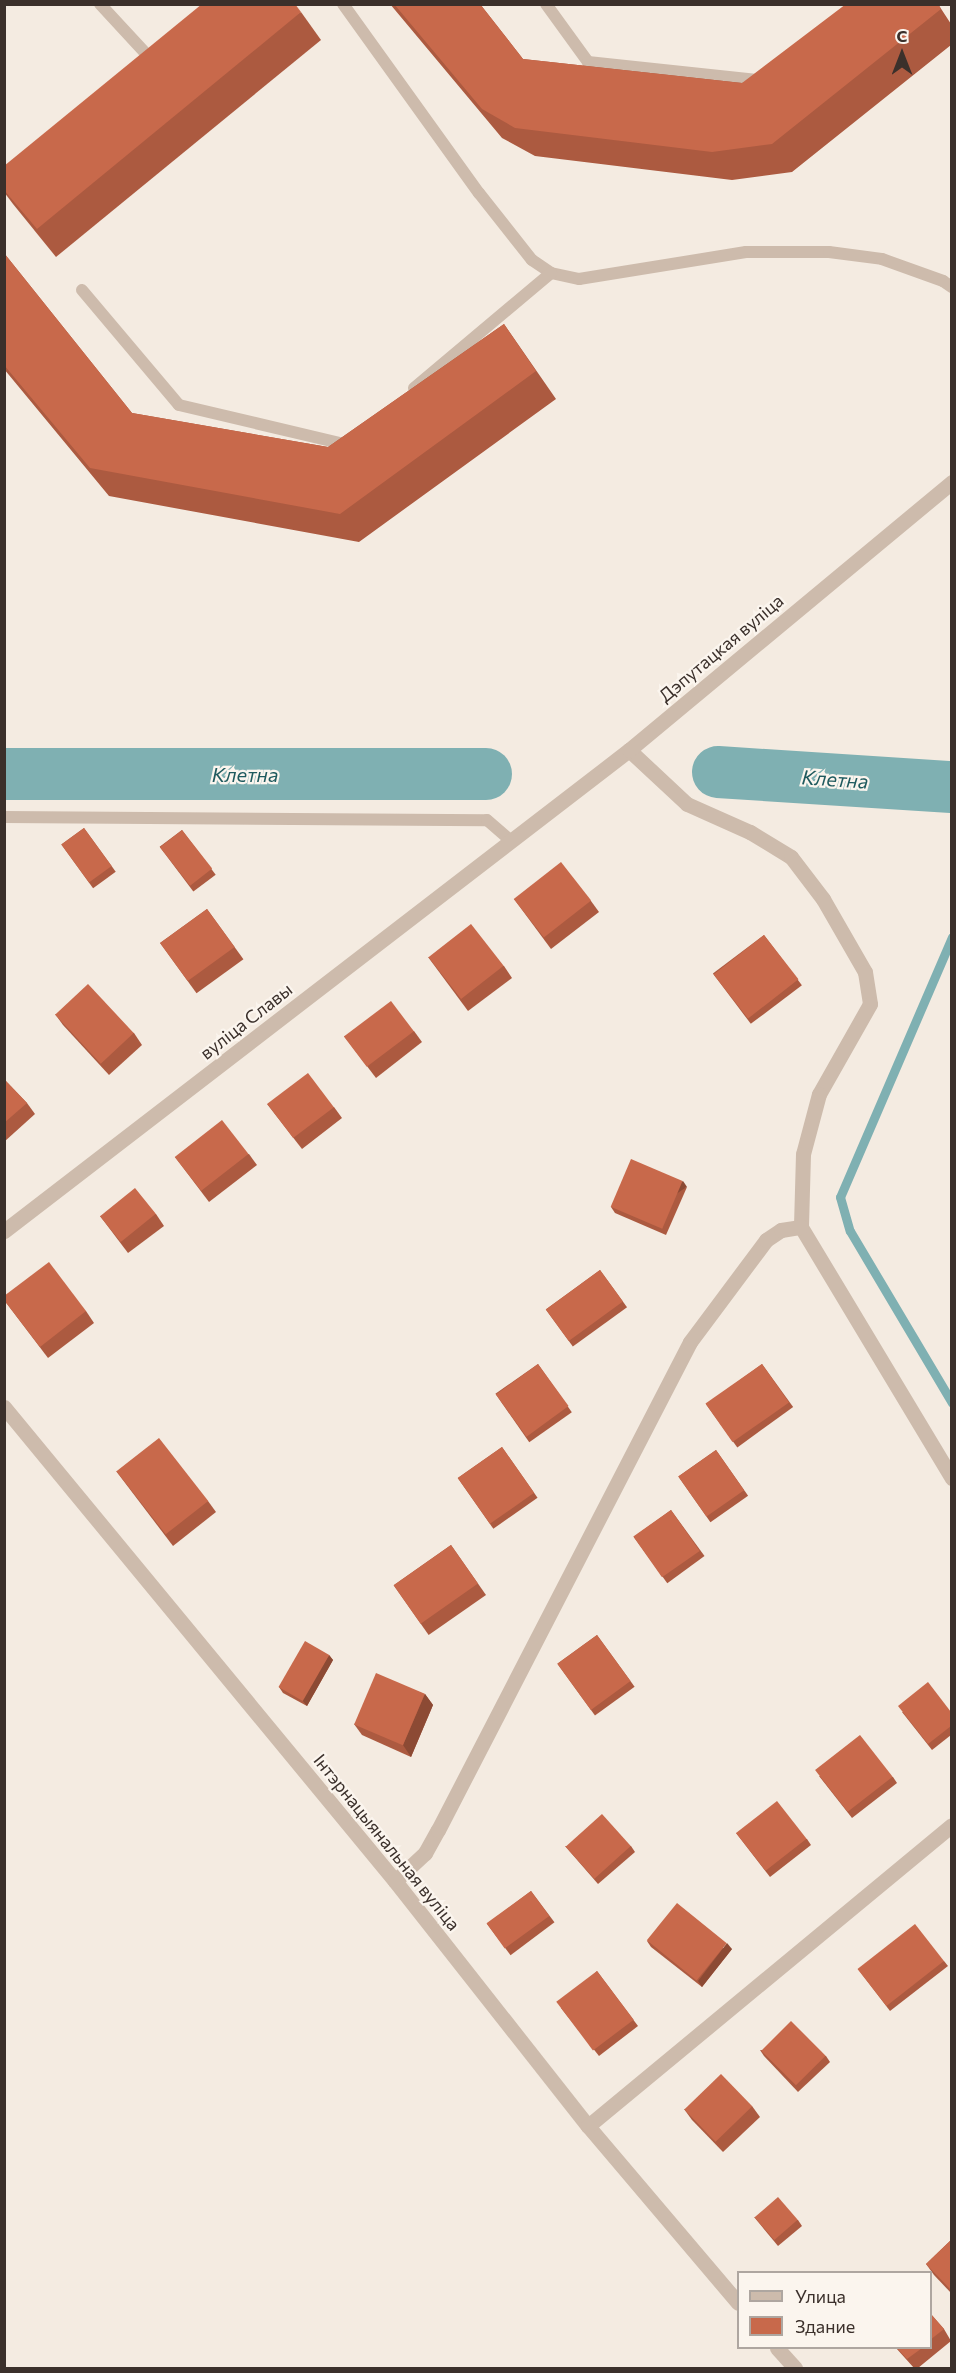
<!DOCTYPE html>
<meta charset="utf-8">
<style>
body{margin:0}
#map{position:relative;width:956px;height:2373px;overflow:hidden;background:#f4ebe1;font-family:Commissioner,sans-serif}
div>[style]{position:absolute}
.stream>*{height:9px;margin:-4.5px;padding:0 4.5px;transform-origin:4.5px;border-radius:4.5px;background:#7fb0b2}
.river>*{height:52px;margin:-26px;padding:0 26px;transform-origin:26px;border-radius:26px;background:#7fb0b2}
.service>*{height:12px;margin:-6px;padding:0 6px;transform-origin:6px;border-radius:6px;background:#cdbbac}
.minor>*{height:15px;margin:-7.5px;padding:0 7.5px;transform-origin:7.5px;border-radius:7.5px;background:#cdbbac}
.wall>*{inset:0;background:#ac5a40;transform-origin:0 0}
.shaded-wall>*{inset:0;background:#8c4a34;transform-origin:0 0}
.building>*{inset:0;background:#c8694b;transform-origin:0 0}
span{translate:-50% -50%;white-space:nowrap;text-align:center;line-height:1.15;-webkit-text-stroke:4.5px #fbf5ee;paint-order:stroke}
.street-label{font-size:18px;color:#3b302b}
.water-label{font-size:20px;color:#1f5a5e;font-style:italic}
.frame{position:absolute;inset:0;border:6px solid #3b302b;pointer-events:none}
.legend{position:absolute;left:737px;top:2271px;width:195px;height:78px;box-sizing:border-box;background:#fbf5ee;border:2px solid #aea6a0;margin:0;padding:8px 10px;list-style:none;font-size:18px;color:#3b302b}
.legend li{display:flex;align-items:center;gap:12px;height:30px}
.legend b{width:30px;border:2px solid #aea6a0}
.north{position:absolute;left:872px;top:24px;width:60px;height:60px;-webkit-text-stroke:4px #fbf5ee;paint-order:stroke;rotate:0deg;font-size:16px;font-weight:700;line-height:24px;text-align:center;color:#3b302b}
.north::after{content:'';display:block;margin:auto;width:21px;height:27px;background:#3b302b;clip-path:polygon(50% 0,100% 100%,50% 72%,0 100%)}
</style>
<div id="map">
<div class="stream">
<i style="left:952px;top:937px;width:283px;rotate:113.3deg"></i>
<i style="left:840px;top:1197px;width:35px;rotate:74deg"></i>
<i style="left:850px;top:1231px;width:200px;rotate:59.3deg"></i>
</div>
<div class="river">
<i style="left:718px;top:772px;width:234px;rotate:3.7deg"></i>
<i style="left:4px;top:774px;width:482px"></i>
</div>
<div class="service">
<i style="left:100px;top:4px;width:72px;rotate:47.2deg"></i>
<i style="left:343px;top:4px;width:233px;rotate:54.3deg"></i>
<i style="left:479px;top:193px;width:85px;rotate:51.7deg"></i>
<i style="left:532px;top:260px;width:23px;rotate:34deg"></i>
<i style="left:551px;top:273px;width:29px;rotate:12deg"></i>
<i style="left:579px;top:279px;width:169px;rotate:-9.2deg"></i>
<i style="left:746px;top:252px;width:83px"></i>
<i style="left:829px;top:252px;width:53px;rotate:7.5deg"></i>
<i style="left:882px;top:259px;width:65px;rotate:19.8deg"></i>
<i style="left:943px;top:281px;width:11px;rotate:34deg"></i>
<i style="left:546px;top:4px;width:72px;rotate:54.1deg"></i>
<i style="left:588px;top:62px;width:170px;rotate:6.1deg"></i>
<i style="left:757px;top:80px;width:5px;rotate:-37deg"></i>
<i style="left:82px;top:290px;width:150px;rotate:49.9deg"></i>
<i style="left:179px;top:405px;width:174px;rotate:13.3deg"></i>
<i style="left:348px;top:445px;width:4px;rotate:-45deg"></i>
<i style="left:414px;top:388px;width:179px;rotate:-40deg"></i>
<i style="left:4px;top:817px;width:483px;rotate:0.4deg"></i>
<i style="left:487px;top:820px;width:32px;rotate:41deg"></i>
</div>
<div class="minor">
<i style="left:629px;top:750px;width:79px;rotate:43deg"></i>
<i style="left:687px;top:804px;width:69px;rotate:24deg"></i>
<i style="left:750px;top:832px;width:48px;rotate:31.4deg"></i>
<i style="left:791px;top:857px;width:53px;rotate:52.7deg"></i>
<i style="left:823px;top:899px;width:84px;rotate:60.1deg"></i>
<i style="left:865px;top:972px;width:32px;rotate:81deg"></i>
<i style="left:870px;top:1004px;width:103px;rotate:119.5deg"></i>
<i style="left:819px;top:1094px;width:62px;rotate:104.9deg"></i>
<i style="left:803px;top:1154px;width:73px;rotate:91.6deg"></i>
<i style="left:801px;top:1227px;width:293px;rotate:59deg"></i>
<i style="left:4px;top:1231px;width:789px;rotate:-37.58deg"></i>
<i style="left:629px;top:750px;width:420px;rotate:-39.7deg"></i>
<i style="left:4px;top:1407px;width:614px;rotate:50.48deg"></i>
<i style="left:395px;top:1881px;width:312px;rotate:51.8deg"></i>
<i style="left:588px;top:2126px;width:232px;rotate:49.7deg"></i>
<i style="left:395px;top:1881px;width:41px;rotate:-43deg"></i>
<i style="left:425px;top:1853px;width:26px;rotate:-61deg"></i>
<i style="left:438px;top:1830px;width:549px;rotate:-62.69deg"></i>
<i style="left:690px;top:1342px;width:127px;rotate:-53.3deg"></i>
<i style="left:766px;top:1240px;width:18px;rotate:-34deg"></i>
<i style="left:781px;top:1230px;width:20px;rotate:-9deg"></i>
<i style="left:588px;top:2126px;width:472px;rotate:-39.6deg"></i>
<i style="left:777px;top:2348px;width:27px;rotate:48deg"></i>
</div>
<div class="wall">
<i style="clip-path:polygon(390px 4px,480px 4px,523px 59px,742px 83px,938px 4px,951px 24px,951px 45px,792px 172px,732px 180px,535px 156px,502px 138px)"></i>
<i style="clip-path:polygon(301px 12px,321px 40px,56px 257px,13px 204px,4px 192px,4px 166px)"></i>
<i style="clip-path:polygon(4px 253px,132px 413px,328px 447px,504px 324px,556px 399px,359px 542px,109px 496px,4px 369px)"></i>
<i style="left:84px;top:828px;width:54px;height:28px;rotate:54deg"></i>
<i style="left:182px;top:830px;width:56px;height:28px;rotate:53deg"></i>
<i style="clip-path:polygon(514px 899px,591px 901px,599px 912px,551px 949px)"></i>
<i style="left:207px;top:909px;width:62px;height:58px;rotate:54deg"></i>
<i style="left:764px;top:935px;width:63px;height:64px;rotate:53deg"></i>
<i style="clip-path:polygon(428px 957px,504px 966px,512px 978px,468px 1011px)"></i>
<i style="clip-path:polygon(55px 1014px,134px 1033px,142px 1045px,109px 1075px,63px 1025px)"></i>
<i style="clip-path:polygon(414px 1031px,422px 1042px,376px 1078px,344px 1036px)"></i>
<i style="clip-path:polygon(4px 1079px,27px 1103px,35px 1114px,4px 1142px)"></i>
<i style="clip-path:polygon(267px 1104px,334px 1107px,342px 1118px,302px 1149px)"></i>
<i style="clip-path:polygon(249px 1154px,257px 1165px,209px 1202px,175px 1157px)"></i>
<i style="clip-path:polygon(687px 1187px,666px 1235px,615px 1213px,611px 1207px)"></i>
<i style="clip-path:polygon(156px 1214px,164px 1226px,128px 1253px,100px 1216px)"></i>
<i style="left:600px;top:1270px;width:46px;height:67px;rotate:54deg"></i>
<i style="clip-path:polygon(4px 1300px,86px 1311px,94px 1323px,48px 1358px)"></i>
<i style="left:538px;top:1364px;width:59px;height:52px;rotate:55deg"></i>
<i style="left:762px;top:1364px;width:53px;height:69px;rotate:54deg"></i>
<i style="left:502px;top:1447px;width:62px;height:54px;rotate:55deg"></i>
<i style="left:716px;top:1450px;width:56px;height:46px;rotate:55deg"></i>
<i style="clip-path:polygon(116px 1471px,208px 1501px,216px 1512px,173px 1546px)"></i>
<i style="left:671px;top:1510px;width:57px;height:46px;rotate:54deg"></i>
<i style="left:451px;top:1545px;width:61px;height:70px;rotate:55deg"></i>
<i style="left:597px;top:1635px;width:64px;height:49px;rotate:54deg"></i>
<i style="clip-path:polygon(329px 1655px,333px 1660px,307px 1706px,283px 1693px,279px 1687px)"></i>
<i style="clip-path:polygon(425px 1694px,433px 1705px,411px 1757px,362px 1735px,354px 1724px)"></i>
<i style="clip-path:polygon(902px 1712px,951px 1712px,951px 1735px,932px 1750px)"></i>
<i style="clip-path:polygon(819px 1776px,893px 1777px,897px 1783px,852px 1818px)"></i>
<i style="clip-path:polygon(736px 1833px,807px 1839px,811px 1845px,770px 1877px)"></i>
<i style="clip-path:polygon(565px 1846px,631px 1846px,635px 1852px,598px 1884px)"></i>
<i style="left:531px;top:1891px;width:39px;height:55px;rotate:53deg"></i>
<i style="clip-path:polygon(647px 1941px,732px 1949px,702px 1987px,651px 1947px)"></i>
<i style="clip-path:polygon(944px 1961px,948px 1966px,890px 2011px,858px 1969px)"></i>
<i style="clip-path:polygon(597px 1971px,638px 2026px,599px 2056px,561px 2008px)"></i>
<i style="clip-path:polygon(760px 2050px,826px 2056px,830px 2062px,798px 2092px,764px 2056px)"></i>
<i style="clip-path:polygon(752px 2106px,760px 2117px,723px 2152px,692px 2120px,684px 2109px)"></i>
<i style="clip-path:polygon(754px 2217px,798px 2220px,802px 2226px,778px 2246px)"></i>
<i style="clip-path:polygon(951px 2240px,951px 2293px,934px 2275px,926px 2264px)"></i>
<i style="clip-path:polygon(930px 2313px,944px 2329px,951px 2341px,918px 2368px,914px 2368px,896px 2348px,930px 2348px)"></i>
</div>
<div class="shaded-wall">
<i style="left:683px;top:1181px;width:7px;height:52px;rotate:56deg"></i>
<i style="clip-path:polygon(329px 1655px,333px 1660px,307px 1706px,302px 1700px)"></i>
<i style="clip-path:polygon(425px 1694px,433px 1705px,411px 1757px,403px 1745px)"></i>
<i style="clip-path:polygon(727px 1943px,732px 1949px,702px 1987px,698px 1981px)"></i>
</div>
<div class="building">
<i style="clip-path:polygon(202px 4px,295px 4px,301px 12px,37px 229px,4px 190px,4px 166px)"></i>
<i style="clip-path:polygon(394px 4px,480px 4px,523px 59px,742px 83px,846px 4px,938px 4px,941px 9px,772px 144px,712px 152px,515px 128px,482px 109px)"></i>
<i style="clip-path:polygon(4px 253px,132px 413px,328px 447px,504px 324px,536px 371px,340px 514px,90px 468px,4px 365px)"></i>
<i style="left:84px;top:828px;width:47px;height:28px;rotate:54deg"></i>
<i style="left:182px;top:830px;width:49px;height:28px;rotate:52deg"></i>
<i style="left:561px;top:862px;width:49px;height:60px;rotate:52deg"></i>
<i style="left:207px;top:909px;width:47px;height:58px;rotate:54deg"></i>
<i style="left:471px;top:924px;width:53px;height:54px;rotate:52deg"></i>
<i style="left:764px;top:935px;width:56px;height:64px;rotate:52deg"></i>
<i style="left:88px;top:984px;width:67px;height:45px;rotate:47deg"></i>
<i style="left:391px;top:1001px;width:38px;height:59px;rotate:53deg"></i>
<i style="left:308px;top:1073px;width:43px;height:51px;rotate:53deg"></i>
<i style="clip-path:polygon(4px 1079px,27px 1103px,4px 1123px)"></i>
<i style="left:222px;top:1120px;width:43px;height:60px;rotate:52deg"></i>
<i style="left:631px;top:1159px;width:56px;height:52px;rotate:23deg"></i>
<i style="left:135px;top:1188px;width:33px;height:45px;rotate:51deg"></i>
<i style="clip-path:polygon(49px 1262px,86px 1311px,40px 1347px,4px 1300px,4px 1296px)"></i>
<i style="left:600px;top:1270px;width:39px;height:67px;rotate:54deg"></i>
<i style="left:538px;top:1364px;width:52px;height:52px;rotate:54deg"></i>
<i style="left:762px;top:1364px;width:47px;height:69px;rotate:55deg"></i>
<i style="left:159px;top:1438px;width:80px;height:54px;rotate:52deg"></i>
<i style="left:502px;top:1447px;width:56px;height:54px;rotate:55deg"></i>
<i style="left:716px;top:1450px;width:49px;height:46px;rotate:55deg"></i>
<i style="left:671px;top:1510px;width:50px;height:46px;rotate:55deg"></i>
<i style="left:451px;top:1545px;width:47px;height:70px;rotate:55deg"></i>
<i style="left:597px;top:1635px;width:57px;height:49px;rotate:54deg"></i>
<i style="left:305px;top:1641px;width:28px;height:53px;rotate:30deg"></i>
<i style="left:376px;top:1673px;width:53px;height:56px;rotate:23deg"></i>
<i style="clip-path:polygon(928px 1682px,951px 1712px,951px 1726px,928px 1744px,898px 1706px)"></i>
<i style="left:860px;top:1735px;width:53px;height:57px;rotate:52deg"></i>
<i style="left:777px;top:1801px;width:48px;height:52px;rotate:52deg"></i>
<i style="left:602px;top:1814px;width:43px;height:49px;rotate:48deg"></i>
<i style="left:531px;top:1891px;width:31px;height:55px;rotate:54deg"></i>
<i style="left:677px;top:1903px;width:64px;height:48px;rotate:39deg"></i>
<i style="left:915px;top:1924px;width:47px;height:73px;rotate:52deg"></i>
<i style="left:597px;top:1971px;width:61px;height:51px;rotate:53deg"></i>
<i style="left:791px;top:2021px;width:49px;height:42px;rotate:45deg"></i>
<i style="left:721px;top:2074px;width:45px;height:51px;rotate:46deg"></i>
<i style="left:778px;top:2197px;width:30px;height:31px;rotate:49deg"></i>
<i style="clip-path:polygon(951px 2240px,951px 2290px,926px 2264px)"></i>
<i style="clip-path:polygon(930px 2313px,944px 2329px,930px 2340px)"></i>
<i style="clip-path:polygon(897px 2348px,922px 2348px,907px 2359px)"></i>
</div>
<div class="street-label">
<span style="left:721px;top:648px;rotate:-40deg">Дэпутацкая вуліца</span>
<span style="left:246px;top:1021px;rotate:-38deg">вуліца Славы</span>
<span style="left:387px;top:1842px;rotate:51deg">Інтэрнацыянальная вуліца</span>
</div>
<div class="water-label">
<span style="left:245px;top:774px">Клетна</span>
<span style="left:835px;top:779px;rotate:4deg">Клетна</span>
</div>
<div class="frame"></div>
<ul class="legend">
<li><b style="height:8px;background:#cdbbac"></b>Улица</li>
<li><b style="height:16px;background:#c8694b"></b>Здание</li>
</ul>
<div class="north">С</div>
</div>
